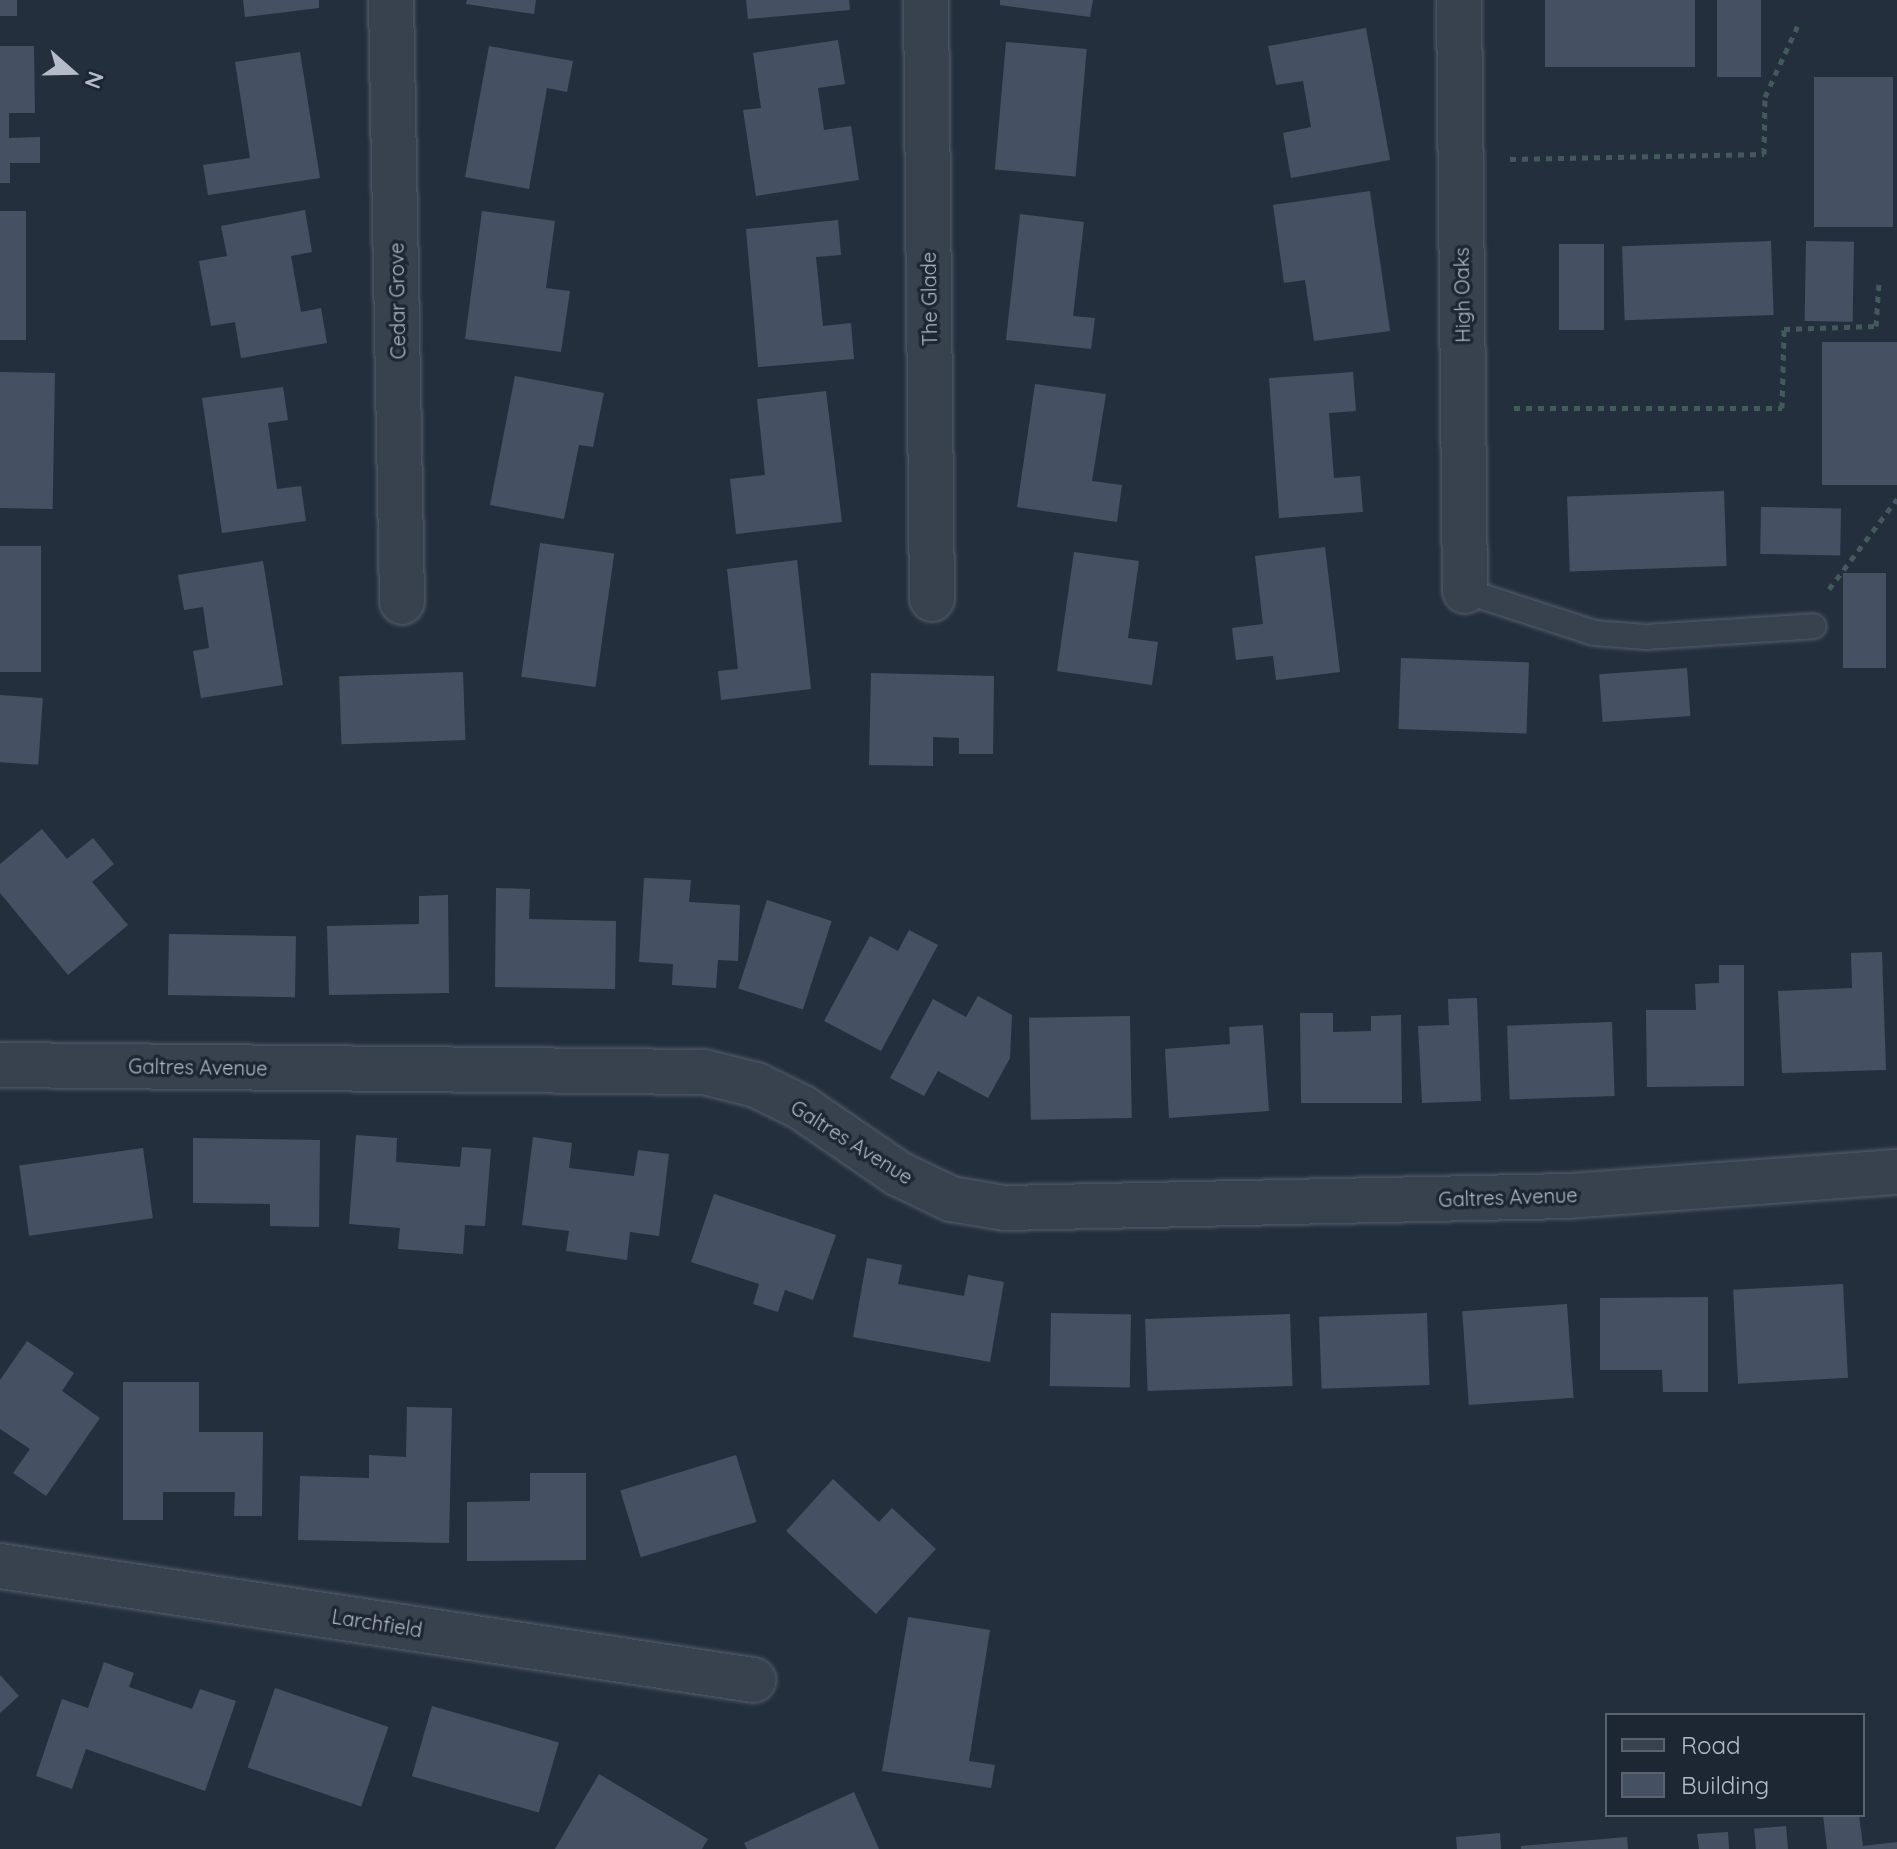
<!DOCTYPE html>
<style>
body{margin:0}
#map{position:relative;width:1897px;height:1849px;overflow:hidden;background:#242f3e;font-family:Quicksand,sans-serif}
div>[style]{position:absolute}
.building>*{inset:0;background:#455162;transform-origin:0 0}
.path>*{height:5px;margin-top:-2.5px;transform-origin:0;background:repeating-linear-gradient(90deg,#44595c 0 6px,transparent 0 12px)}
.roads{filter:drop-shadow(0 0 2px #565f6c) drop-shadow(0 0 2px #565f6c)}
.service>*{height:24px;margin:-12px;padding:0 12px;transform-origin:12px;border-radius:12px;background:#38414e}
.minor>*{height:44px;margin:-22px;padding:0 22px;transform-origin:22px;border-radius:22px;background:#38414e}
span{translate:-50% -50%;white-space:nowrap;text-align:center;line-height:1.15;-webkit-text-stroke:7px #1d2633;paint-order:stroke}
.street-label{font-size:20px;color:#b4bcc9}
.legend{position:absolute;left:1605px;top:1713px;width:260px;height:104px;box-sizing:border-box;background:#1d2633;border:2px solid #59626f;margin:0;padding:10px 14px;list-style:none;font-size:24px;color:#b4bcc9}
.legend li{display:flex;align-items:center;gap:16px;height:40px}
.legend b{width:40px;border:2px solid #59626f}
.north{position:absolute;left:32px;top:32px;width:80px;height:80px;-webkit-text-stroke:6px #1d2633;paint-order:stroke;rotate:110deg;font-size:22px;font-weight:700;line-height:32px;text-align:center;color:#b4bcc9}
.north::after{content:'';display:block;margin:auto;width:28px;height:36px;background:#b4bcc9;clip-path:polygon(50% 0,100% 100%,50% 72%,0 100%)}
</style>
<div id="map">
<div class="building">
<i style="left:0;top:0;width:17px;height:16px"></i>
<i style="clip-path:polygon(243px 0,319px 0,319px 8px,245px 17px)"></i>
<i style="clip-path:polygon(467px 0,536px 0,534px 14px,466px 4px)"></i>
<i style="clip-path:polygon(746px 0,849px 0,850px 10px,748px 19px)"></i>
<i style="clip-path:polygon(1000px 0,1093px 0,1090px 17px,1000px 5px)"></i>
<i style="left:1545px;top:0;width:150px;height:67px"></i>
<i style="left:1717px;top:0;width:44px;height:77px"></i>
<i style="clip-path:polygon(1366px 28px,1390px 160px,1291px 178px,1283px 133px,1311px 127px,1303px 81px,1276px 85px,1268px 46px)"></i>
<i style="clip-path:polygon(838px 40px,845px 84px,818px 88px,824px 130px,851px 126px,859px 180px,756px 196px,743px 110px,761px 108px,753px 53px)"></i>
<i style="left:1006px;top:42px;width:81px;height:128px;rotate:5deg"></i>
<i style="clip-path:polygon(0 46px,34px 46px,35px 113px,9px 113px,9px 138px,40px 137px,40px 163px,10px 163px,10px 183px,0 183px)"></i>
<i style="clip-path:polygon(489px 46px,573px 61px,567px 92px,547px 88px,529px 189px,465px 177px)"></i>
<i style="clip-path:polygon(300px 52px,320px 178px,208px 195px,203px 165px,250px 158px,235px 62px)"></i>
<i style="left:1893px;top:77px;width:150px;height:79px;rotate:90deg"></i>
<i style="clip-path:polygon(1370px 191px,1390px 331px,1314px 341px,1305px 280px,1284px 283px,1273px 205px)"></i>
<i style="clip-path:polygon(305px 210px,312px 252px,291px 256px,301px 312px,321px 308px,327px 343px,241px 358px,235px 322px,211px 326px,199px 261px,227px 256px,221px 226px)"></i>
<i style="left:0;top:211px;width:26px;height:129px"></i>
<i style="clip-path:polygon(482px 211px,555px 221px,546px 288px,570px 291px,561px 352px,465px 339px)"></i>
<i style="clip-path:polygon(1020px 214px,1084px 222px,1073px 316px,1095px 318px,1091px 349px,1006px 340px)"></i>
<i style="clip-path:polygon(838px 220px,841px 255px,816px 257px,823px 326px,851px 323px,854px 359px,758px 367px,746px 229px)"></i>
<i style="left:1771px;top:241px;width:74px;height:149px;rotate:88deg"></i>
<i style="left:1806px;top:241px;width:48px;height:80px;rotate:1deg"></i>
<i style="left:1559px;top:244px;width:45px;height:86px"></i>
<i style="left:1822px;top:342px;width:75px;height:143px"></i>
<i style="left:0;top:372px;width:55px;height:136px;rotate:1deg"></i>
<i style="clip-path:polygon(1353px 372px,1356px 411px,1329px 413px,1334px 478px,1360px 476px,1363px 512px,1279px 518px,1269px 378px)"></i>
<i style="clip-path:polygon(515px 376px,604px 393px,593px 447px,579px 445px,564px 519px,490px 505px)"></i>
<i style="clip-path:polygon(1035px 384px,1106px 394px,1092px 481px,1122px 485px,1117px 522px,1017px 507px)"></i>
<i style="clip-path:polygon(283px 387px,288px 420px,268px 423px,277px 489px,301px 486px,306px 521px,222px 533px,202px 398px)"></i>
<i style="clip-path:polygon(826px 391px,842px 522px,736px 534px,730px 479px,765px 475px,757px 399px)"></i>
<i style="left:1724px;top:491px;width:75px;height:157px;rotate:88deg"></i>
<i style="left:1761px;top:507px;width:80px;height:47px;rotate:1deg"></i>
<i style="left:540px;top:543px;width:75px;height:135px;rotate:8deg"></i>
<i style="left:41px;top:546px;width:126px;height:41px;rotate:90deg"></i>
<i style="clip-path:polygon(1325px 547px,1340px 672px,1276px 680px,1273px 656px,1236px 660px,1232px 628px,1263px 624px,1255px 556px)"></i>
<i style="clip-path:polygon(1074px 552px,1139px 561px,1128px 638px,1158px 642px,1152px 685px,1057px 671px)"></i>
<i style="clip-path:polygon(797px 560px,811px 689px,721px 700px,718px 671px,738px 669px,727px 569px)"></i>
<i style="clip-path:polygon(263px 561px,283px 685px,201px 698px,193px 651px,209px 648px,203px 607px,184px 610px,178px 575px)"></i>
<i style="left:1843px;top:573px;width:43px;height:95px"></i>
<i style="left:1401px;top:658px;width:128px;height:71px;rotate:2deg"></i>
<i style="left:1687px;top:668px;width:48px;height:88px;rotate:86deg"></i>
<i style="left:463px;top:672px;width:68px;height:124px;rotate:88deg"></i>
<i style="clip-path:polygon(871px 673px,994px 676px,993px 754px,959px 754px,959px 738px,933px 737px,933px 766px,869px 765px)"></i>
<i style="left:0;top:695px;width:43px;height:67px;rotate:4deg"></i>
<i style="clip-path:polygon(42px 829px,67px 859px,93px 838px,114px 864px,92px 882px,128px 925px,68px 975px,0 893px,0 864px)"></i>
<i style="clip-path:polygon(644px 878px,691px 880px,689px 902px,740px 905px,738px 961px,718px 960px,716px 988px,672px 985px,673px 964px,639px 962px)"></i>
<i style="clip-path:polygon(496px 888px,530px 889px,529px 919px,616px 921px,615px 989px,495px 987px)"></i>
<i style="clip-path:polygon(448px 895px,449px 993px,329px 995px,327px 926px,419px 924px,419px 896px)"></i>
<i style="left:767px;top:900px;width:68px;height:93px;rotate:18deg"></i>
<i style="clip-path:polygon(909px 930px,938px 945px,881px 1051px,824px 1021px,870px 936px,898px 951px)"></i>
<i style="left:169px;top:934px;width:127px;height:61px;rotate:1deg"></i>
<i style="clip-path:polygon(1882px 952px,1886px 1070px,1782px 1073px,1778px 991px,1852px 988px,1851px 953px)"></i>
<i style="clip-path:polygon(1719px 965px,1744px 965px,1744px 1086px,1647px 1087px,1646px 1010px,1696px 1010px,1695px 984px,1719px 983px)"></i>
<i style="clip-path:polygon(978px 996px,1012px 1015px,1010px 1058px,988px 1098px,938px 1071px,924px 1096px,890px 1078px,933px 999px,966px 1017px)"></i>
<i style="clip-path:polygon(1477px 998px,1481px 1101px,1422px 1103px,1418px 1026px,1449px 1025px,1448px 999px)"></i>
<i style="clip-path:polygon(1300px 1013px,1333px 1013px,1333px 1032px,1371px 1031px,1371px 1016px,1401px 1015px,1402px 1103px,1301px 1103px)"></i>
<i style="left:1130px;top:1016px;width:102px;height:101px;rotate:89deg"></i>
<i style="left:1612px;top:1022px;width:74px;height:105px;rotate:88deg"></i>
<i style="clip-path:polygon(1263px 1025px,1269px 1111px,1169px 1118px,1165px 1049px,1230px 1044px,1229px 1027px)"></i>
<i style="clip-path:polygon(356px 1135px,397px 1138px,396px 1162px,460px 1167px,462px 1147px,491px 1149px,485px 1226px,465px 1225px,463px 1254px,398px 1249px,400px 1228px,349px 1224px)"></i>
<i style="clip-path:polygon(533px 1137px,572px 1143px,569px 1168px,634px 1176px,638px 1150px,669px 1154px,659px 1236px,630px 1232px,627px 1260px,566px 1251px,569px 1231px,522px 1225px)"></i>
<i style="clip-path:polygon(193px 1138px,320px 1140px,319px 1227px,270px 1226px,270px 1204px,193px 1203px)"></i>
<i style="left:143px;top:1148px;width:71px;height:125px;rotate:82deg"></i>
<i style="clip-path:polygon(714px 1194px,836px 1235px,813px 1300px,785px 1290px,778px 1312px,753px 1304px,759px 1284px,691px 1262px)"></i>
<i style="clip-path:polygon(867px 1258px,902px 1265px,898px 1284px,964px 1296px,968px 1275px,1004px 1282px,990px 1362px,853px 1337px)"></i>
<i style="left:1843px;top:1284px;width:94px;height:110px;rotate:87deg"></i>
<i style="clip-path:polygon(1708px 1297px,1708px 1392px,1663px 1392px,1662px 1370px,1600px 1370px,1600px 1298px)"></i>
<i style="left:1567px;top:1304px;width:94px;height:105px;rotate:86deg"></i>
<i style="left:1051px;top:1313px;width:80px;height:73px;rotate:1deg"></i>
<i style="left:1427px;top:1313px;width:72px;height:108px;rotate:88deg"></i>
<i style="left:1290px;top:1314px;width:72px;height:145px;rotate:88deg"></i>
<i style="clip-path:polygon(27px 1341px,74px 1373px,62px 1391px,100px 1418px,46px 1496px,13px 1473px,30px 1449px,0 1429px,0 1380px)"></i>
<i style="clip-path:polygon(123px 1382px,199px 1382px,199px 1432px,263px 1432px,262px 1516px,234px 1516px,235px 1492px,163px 1492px,163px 1520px,123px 1520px)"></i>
<i style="clip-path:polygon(407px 1407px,452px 1408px,449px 1543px,298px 1540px,300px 1476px,369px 1478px,369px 1455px,406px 1457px)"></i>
<i style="left:736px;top:1455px;width:70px;height:121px;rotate:73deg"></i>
<i style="clip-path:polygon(530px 1473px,586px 1473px,586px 1560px,467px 1561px,467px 1502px,530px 1501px)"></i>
<i style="clip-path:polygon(833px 1479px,879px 1522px,892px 1508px,936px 1549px,876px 1614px,786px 1531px)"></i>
<i style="clip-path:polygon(908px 1617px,990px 1630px,969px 1761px,995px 1765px,991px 1788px,882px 1771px)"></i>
<i style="clip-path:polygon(104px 1662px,134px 1673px,129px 1687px,192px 1709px,200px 1689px,236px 1701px,205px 1791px,86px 1749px,72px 1789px,36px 1776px,62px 1699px,88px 1708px)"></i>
<i style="clip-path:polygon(0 1675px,19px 1696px,0 1713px)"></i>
<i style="left:275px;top:1688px;width:120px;height:84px;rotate:19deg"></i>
<i style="left:432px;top:1706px;width:132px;height:73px;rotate:16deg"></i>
<i style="clip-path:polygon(599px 1774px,708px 1839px,702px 1849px,555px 1849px)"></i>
<i style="clip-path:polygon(854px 1792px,879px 1849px,747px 1849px,744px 1843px)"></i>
<i style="clip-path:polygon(1823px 1815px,1859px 1815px,1863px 1846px,1897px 1842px,1897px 1849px,1827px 1849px)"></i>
<i style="left:1786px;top:1826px;width:23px;height:32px;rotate:85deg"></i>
<i style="clip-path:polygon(1728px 1832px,1729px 1849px,1699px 1849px,1697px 1834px)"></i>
<i style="clip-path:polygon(1500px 1833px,1501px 1849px,1457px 1849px,1456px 1837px)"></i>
<i style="clip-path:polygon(1627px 1837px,1628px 1849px,1521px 1849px,1521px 1846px)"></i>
</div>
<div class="path">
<i style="left:1510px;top:159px;width:254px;rotate:-1.1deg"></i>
<i style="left:1764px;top:154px;width:57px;rotate:-89deg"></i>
<i style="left:1765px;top:97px;width:79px;rotate:-65.4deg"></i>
<i style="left:1514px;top:408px;width:268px"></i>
<i style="left:1782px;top:408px;width:79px;rotate:-88.5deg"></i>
<i style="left:1784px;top:329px;width:92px;rotate:-1.9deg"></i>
<i style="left:1876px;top:326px;width:44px;rotate:-86.1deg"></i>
<i style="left:1829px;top:589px;width:113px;rotate:-52.9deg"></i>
</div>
<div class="roads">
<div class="service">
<i style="left:1465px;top:591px;width:136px;rotate:18deg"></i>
<i style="left:1594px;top:633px;width:52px;rotate:4.4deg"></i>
<i style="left:1646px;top:637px;width:168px;rotate:-3.7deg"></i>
</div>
<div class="minor">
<i style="left:391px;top:0;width:602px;rotate:88.95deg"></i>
<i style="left:926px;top:0;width:599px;rotate:89.43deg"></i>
<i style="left:1459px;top:0;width:591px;rotate:89.42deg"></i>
<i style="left:0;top:1065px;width:704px;rotate:0.57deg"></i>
<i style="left:704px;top:1072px;width:54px;rotate:14deg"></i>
<i style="left:756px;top:1085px;width:50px;rotate:26.1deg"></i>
<i style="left:801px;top:1107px;width:119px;rotate:34.4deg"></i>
<i style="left:899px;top:1174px;width:58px;rotate:25.7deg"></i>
<i style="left:951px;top:1199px;width:55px;rotate:9.5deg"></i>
<i style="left:1005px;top:1208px;width:563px;rotate:-1.22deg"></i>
<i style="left:1568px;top:1196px;width:330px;rotate:-4.2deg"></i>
<i style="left:0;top:1566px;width:762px;rotate:8.61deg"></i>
</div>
</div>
<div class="street-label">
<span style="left:1462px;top:295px;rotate:-91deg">High Oaks</span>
<span style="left:929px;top:299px;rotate:-91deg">The Glade</span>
<span style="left:397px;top:301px;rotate:-91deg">Cedar Grove</span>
<span style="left:198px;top:1067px;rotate:1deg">Galtres Avenue</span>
<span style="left:852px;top:1142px;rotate:32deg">Galtres Avenue</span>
<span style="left:1508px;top:1197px;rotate:-2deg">Galtres Avenue</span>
<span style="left:377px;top:1623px;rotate:9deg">Larchfield</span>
</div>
<ul class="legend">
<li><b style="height:10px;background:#38414e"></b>Road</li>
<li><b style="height:22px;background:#455162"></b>Building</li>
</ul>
<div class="north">N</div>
</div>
